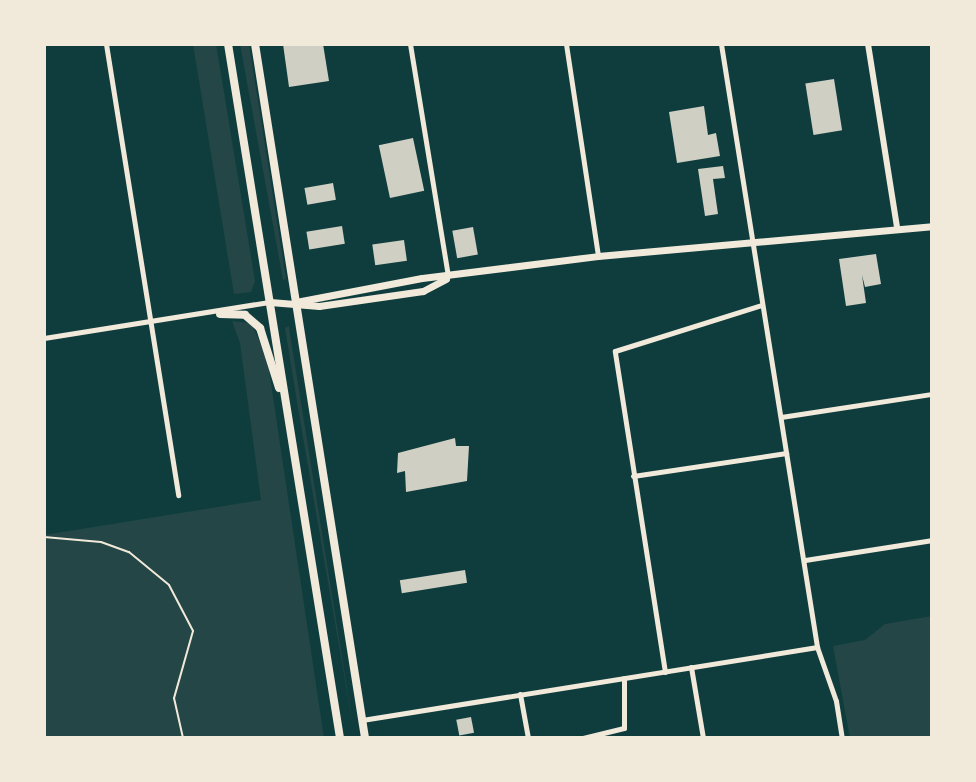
<!DOCTYPE html>
<style>
body{margin:0}
#map{position:relative;width:976px;height:782px;overflow:hidden;background:#0f3d3e;font-family:"Work Sans",sans-serif}
div>[style]{position:absolute}
.green>*{inset:0;background:#244646}
.building>*{inset:0;background:#cfcfc3;transform-origin:0 0}
.path>*{height:2px;margin:-1px;padding:0 1px;transform-origin:1px;border-radius:1px;background:#f1e9da}
.minor>*{height:5px;margin:-2.5px;padding:0 2.5px;transform-origin:2.5px;border-radius:2.5px;background:#f1e9da}
.tertiary>*{height:6px;margin:-3px;padding:0 3px;transform-origin:3px;border-radius:3px;background:#f1e9da}
.secondary>*{height:7px;margin:-3.5px;padding:0 3.5px;transform-origin:3.5px;border-radius:3.5px;background:#f1e9da}
.trunk>*{height:8px;margin:-4px;padding:0 4px;transform-origin:4px;border-radius:4px;background:#f1e9da}
span{translate:-50% -50%;white-space:nowrap;text-align:center;line-height:1.15;-webkit-text-stroke:6px #f1e9da;paint-order:stroke}
.frame{position:absolute;inset:0;border:46px solid #f1e9da;pointer-events:none}
</style>
<div id="map">
<div class="green">
<i style="clip-path:polygon(193px 44px,216px 44px,255px 281px,251px 292px,234px 294px)"></i>
<i style="clip-path:polygon(240px 44px,249px 44px,286px 279px,283px 280px)"></i>
<i style="clip-path:polygon(232px 321px,251px 323px,267px 357px,324px 738px,44px 738px,44px 535px,261px 500px,240px 343px)"></i>
<i style="clip-path:polygon(289px 326px,289px 328px,355px 738px,298px 408px,285px 328px)"></i>
<i style="clip-path:polygon(932px 616px,932px 738px,850px 738px,833px 646px,865px 640px,885px 624px)"></i>
</div>
<div class="building">
<i style="clip-path:polygon(283px 44px,323px 44px,329px 81px,289px 87px)"></i>
<i style="left:834px;top:79px;width:52px;height:29px;rotate:81deg"></i>
<i style="clip-path:polygon(704px 106px,708px 135px,716px 133px,720px 156px,677px 163px,669px 112px)"></i>
<i style="left:413px;top:138px;width:54px;height:35px;rotate:78deg"></i>
<i style="clip-path:polygon(723px 166px,725px 178px,713px 179px,718px 214px,705px 216px,698px 169px)"></i>
<i style="left:333px;top:183px;width:17px;height:29px;rotate:80deg"></i>
<i style="left:342px;top:226px;width:18px;height:36px;rotate:81deg"></i>
<i style="left:473px;top:227px;width:28px;height:21px;rotate:80deg"></i>
<i style="left:404px;top:240px;width:21px;height:32px;rotate:82deg"></i>
<i style="clip-path:polygon(876px 254px,881px 284px,865px 287px,862px 275px,866px 303px,846px 306px,839px 259px)"></i>
<i style="clip-path:polygon(455px 438px,456px 446px,469px 446px,467px 481px,406px 492px,405px 471px,397px 473px,398px 453px)"></i>
<i style="left:465px;top:570px;width:13px;height:66px;rotate:81deg"></i>
<i style="left:471px;top:717px;width:16px;height:15px;rotate:79deg"></i>
</div>
<div class="path">
<i style="left:44px;top:537px;width:57px;rotate:5deg"></i>
<i style="left:101px;top:542px;width:30px;rotate:20deg"></i>
<i style="left:129px;top:552px;width:52px;rotate:39.5deg"></i>
<i style="left:169px;top:585px;width:52px;rotate:62.4deg"></i>
<i style="left:193px;top:631px;width:70px;rotate:105.8deg"></i>
<i style="left:174px;top:698px;width:41px;rotate:77.3deg"></i>
</div>
<div class="minor">
<i style="left:106px;top:44px;width:457px;rotate:80.9deg"></i>
<i style="left:410px;top:44px;width:235px;rotate:80.7deg"></i>
<i style="left:566px;top:44px;width:214px;rotate:81.4deg"></i>
<i style="left:721px;top:44px;width:611px;rotate:80.95deg"></i>
<i style="left:817px;top:647px;width:57px;rotate:70.6deg"></i>
<i style="left:836px;top:701px;width:37px;rotate:81deg"></i>
<i style="left:44px;top:338px;width:228px;rotate:-9.1deg"></i>
<i style="left:781px;top:417px;width:153px;rotate:-8.7deg"></i>
<i style="left:633px;top:476px;width:155px;rotate:-8.5deg"></i>
<i style="left:805px;top:560px;width:129px;rotate:-8.9deg"></i>
<i style="left:691px;top:667px;width:72px;rotate:80.4deg"></i>
<i style="left:665px;top:672px;width:325px;rotate:-98.9deg"></i>
<i style="left:615px;top:351px;width:154px;rotate:-17.4deg"></i>
<i style="left:520px;top:694px;width:45px;rotate:79.7deg"></i>
<i style="left:362px;top:720px;width:461px;rotate:-9.1deg"></i>
<i style="left:583px;top:738px;width:42px;rotate:-13.7deg"></i>
<i style="left:624px;top:728px;width:50px;rotate:-90deg"></i>
</div>
<div class="tertiary">
<i style="left:868px;top:44px;width:186px;rotate:81deg"></i>
</div>
<div class="secondary">
<i style="left:270px;top:302px;width:49px;rotate:4.7deg"></i>
<i style="left:319px;top:306px;width:105px;rotate:-8.2deg"></i>
<i style="left:423px;top:291px;width:26px;rotate:-28deg"></i>
<i style="left:296px;top:302px;width:128px;rotate:-10.8deg"></i>
<i style="left:422px;top:278px;width:177px;rotate:-7.1deg"></i>
<i style="left:598px;top:256px;width:335px;rotate:-5.1deg"></i>
</div>
<div class="trunk">
<i style="left:228px;top:44px;width:703px;rotate:80.83deg"></i>
<i style="left:255px;top:44px;width:703px;rotate:80.99deg"></i>
<i style="left:220px;top:314px;width:25px;rotate:2deg"></i>
<i style="left:245px;top:315px;width:20px;rotate:41deg"></i>
<i style="left:260px;top:328px;width:63px;rotate:72.4deg"></i>
</div>
<div class="frame"></div>
</div>
